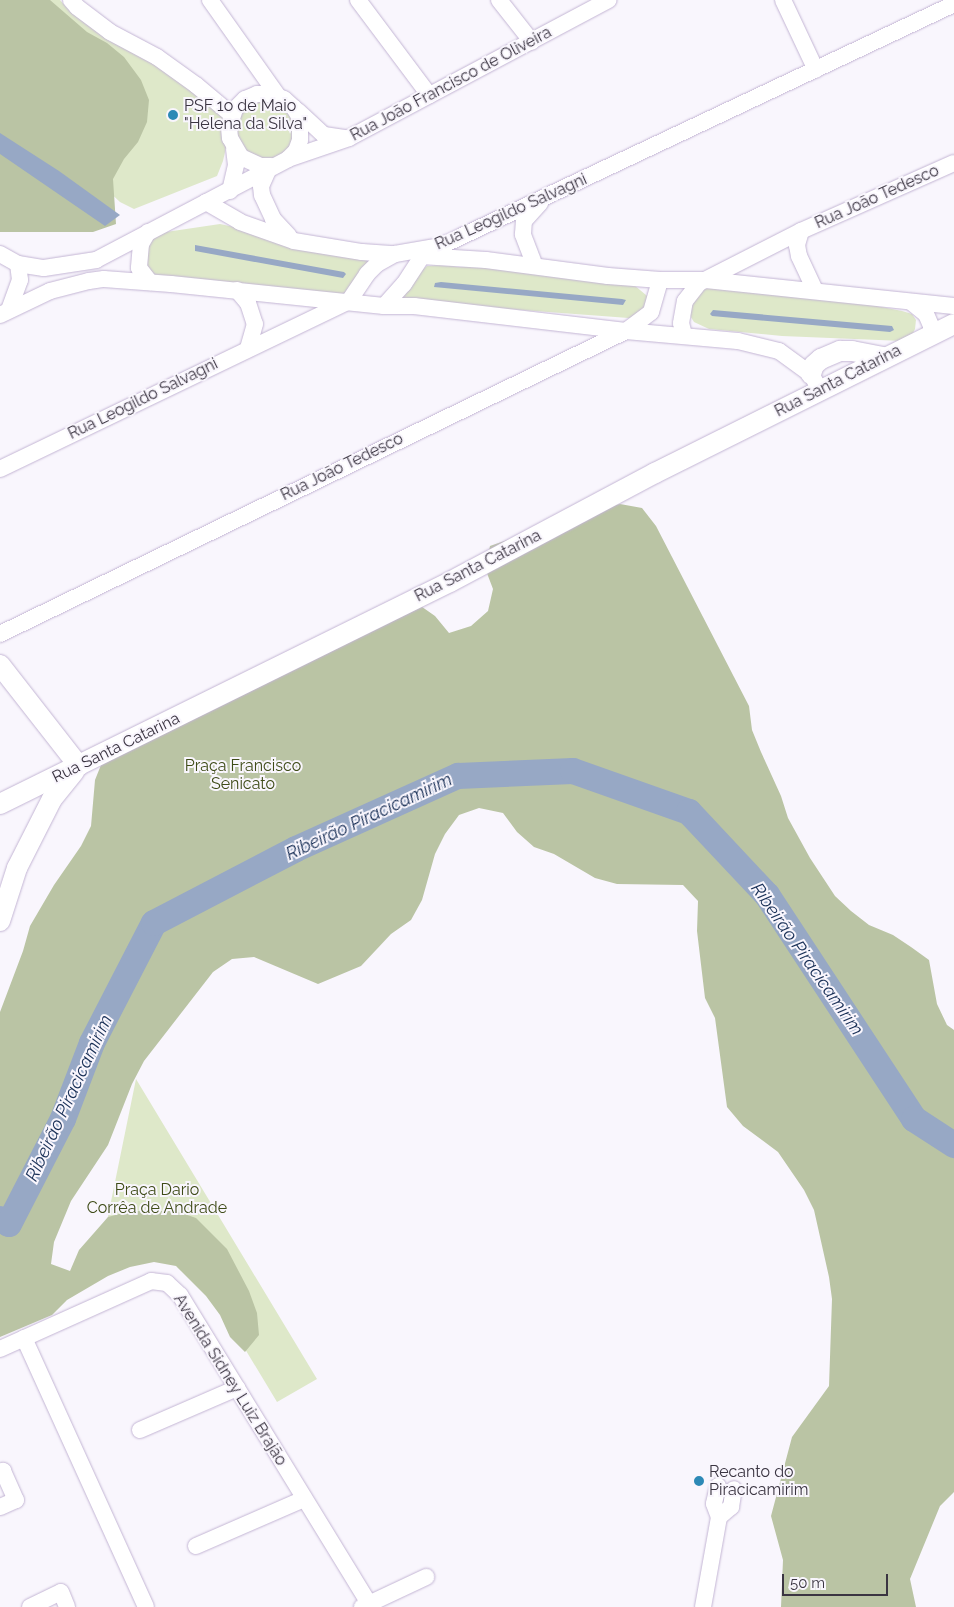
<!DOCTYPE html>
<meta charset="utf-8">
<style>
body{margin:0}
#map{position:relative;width:954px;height:1607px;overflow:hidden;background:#f9f6fd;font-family:Raleway,sans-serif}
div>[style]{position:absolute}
.green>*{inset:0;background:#dee8c9}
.round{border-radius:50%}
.forest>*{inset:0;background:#bac4a4}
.water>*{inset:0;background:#97a8c5}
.river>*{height:26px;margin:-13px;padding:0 13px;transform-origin:13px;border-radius:13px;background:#97a8c5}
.roads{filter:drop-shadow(0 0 1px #c3b5d4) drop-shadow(0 0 1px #c3b5d4)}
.minor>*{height:16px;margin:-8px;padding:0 8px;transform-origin:8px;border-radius:8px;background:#fff}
.tertiary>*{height:20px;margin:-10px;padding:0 10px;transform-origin:10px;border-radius:10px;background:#fff}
.dots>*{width:14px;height:14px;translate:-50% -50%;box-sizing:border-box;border:2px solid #f9f6fd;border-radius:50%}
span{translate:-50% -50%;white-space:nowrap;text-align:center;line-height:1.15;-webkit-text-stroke:4px #f9f6fd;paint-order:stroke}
.street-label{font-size:16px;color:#3b3542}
.poi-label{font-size:16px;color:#3b3542}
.left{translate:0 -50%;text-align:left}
.park-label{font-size:16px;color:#3e4b17}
.water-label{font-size:18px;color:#182f56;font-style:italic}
.scale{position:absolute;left:782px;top:1574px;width:106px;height:22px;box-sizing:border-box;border:2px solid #3b3542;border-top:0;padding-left:6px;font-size:15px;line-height:18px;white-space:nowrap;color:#3b3542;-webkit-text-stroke:4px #f9f6fd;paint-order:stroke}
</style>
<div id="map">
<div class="green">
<i style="clip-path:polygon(0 0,60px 0,71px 12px,153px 61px,232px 121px,223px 161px,217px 176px,134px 209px,120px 202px,71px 156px)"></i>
<i class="round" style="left:237px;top:101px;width:58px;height:58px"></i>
<i style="clip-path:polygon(220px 224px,253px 231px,370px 261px,345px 299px,153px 279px,146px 265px,149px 241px,166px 232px)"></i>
<i style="clip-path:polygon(442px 265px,460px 267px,477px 265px,634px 285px,652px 300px,642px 319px,399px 301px,417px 274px,427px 266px)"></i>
<i style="clip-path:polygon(699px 286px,872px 305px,902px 311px,912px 314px,916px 320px,915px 329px,912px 335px,903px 341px,782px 336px,709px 329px,694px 322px,689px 314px,690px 304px)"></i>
<i style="clip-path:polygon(136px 1079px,317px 1379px,277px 1402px,186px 1251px,174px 1245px,95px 1280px)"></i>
</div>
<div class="forest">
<i style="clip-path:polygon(0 0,50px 0,87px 32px,107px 43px,124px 57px,141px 80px,149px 100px,147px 122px,138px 142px,124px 159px,113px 179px,116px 224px,93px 232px,0 232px)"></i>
<i style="clip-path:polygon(620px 504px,642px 508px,656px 526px,749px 706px,752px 730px,761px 752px,781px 796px,788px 818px,810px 858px,835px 896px,851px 911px,869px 925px,893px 935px,911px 947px,929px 960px,937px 1004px,947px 1025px,954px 1030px,954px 1492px,940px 1506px,910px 1579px,916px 1607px,781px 1607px,783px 1560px,771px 1516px,792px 1437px,829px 1386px,832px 1299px,829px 1277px,814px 1210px,804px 1190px,778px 1152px,743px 1126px,727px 1107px,715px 1018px,705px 998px,697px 931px,698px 901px,683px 885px,617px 884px,595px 878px,554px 854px,534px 847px,517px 832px,503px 813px,479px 808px,459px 815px,445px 834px,435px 854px,422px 900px,411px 920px,391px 934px,361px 966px,318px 984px,254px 957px,232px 959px,213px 972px,144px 1061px,132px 1084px,108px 1145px,71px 1201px,54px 1242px,51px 1264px,70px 1271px,79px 1250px,108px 1217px,130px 1211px,176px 1211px,196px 1218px,227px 1249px,249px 1291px,257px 1313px,259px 1335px,245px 1352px,230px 1337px,220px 1315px,206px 1296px,176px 1266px,154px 1262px,130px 1267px,108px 1276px,67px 1300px,52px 1315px,0 1337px,0 1012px,23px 951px,30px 926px,54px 885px,81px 846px,91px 826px,95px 780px,103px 760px,415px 602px,435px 616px,449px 633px,471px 626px,488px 611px,493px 589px,485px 568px,490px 546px,598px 508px)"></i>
</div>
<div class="water">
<i style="clip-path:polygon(0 133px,59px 171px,120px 215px,105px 226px,0 154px)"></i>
<i style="clip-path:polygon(195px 245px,344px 272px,346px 274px,343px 278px,195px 251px)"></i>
<i style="clip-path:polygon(441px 282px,622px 299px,626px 300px,623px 305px,434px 287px,435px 283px)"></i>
<i style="clip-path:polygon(713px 310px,892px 326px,894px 330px,890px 332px,712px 316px,710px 314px)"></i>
</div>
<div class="river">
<i style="left:0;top:1219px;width:10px;rotate:29deg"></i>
<i style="left:9px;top:1224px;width:118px;rotate:-62.8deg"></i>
<i style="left:63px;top:1119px;width:81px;rotate:-69.1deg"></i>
<i style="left:92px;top:1043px;width:135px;rotate:-62.7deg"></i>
<i style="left:154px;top:923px;width:160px;rotate:-27.5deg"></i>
<i style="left:296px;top:849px;width:178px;rotate:-24.3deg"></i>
<i style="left:458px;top:776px;width:115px;rotate:-2.5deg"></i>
<i style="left:573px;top:771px;width:123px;rotate:19.5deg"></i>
<i style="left:689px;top:812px;width:114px;rotate:46.8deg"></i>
<i style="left:767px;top:895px;width:268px;rotate:56.7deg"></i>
<i style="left:914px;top:1119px;width:48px;rotate:33deg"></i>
</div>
<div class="roads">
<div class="minor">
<i style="left:71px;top:0;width:9px;rotate:49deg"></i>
<i style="left:77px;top:7px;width:41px;rotate:37.1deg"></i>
<i style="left:110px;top:32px;width:53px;rotate:28deg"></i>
<i style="left:157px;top:57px;width:48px;rotate:35.7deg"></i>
<i style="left:196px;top:85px;width:47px;rotate:39.8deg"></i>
<i style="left:210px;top:0;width:118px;rotate:54.7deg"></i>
<i style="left:358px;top:0;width:119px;rotate:53.2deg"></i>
<i style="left:499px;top:0;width:53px;rotate:51.8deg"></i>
<i style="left:783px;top:0;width:77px;rotate:64.8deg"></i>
<i style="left:298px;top:111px;width:35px;rotate:43deg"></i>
<i style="left:324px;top:135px;width:22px;rotate:8deg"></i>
<i style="left:288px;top:159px;width:65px;rotate:-19deg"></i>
<i style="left:349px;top:138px;width:294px;rotate:-28deg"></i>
<i style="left:270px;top:166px;width:22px;rotate:114deg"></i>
<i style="left:261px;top:186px;width:9px;rotate:84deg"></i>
<i style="left:262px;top:195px;width:26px;rotate:65deg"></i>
<i style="left:273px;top:219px;width:23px;rotate:47deg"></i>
<i style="left:230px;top:191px;width:27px;rotate:-77deg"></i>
<i style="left:236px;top:165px;width:16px;rotate:-97deg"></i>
<i style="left:206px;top:202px;width:39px;rotate:30deg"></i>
<i style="left:240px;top:222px;width:57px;rotate:19.4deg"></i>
<i style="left:294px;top:241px;width:69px;rotate:9.2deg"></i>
<i style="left:362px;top:252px;width:32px;rotate:4deg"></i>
<i style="left:801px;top:231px;width:15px;rotate:106deg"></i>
<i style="left:797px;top:245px;width:11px;rotate:80deg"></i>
<i style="left:799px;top:256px;width:38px;rotate:65deg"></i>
<i style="left:148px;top:232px;width:14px;rotate:120deg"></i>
<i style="left:141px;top:244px;width:24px;rotate:95deg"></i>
<i style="left:139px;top:268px;width:18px;rotate:52deg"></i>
<i style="left:0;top:254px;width:21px;rotate:29deg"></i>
<i style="left:18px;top:264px;width:26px;rotate:9deg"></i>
<i style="left:44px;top:268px;width:53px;rotate:-8.7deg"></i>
<i style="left:96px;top:260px;width:217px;rotate:-27.7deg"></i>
<i style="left:288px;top:159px;width:11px;rotate:-45deg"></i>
<i style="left:296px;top:151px;width:12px;rotate:-70deg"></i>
<i style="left:300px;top:140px;width:22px;rotate:-90deg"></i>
<i style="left:300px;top:118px;width:12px;rotate:-121deg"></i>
<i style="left:294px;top:108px;width:13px;rotate:-138deg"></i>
<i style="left:284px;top:99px;width:14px;rotate:-159deg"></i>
<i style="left:271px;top:94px;width:14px;rotate:180deg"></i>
<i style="left:257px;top:94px;width:13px;rotate:157deg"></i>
<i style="left:245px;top:99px;width:14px;rotate:135deg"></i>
<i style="left:235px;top:109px;width:19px;rotate:108deg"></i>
<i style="left:229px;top:127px;width:11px;rotate:85deg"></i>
<i style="left:230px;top:138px;width:22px;rotate:60deg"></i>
<i style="left:241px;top:157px;width:21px;rotate:25deg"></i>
<i style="left:260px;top:166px;width:10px"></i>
<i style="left:421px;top:256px;width:65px;rotate:3.5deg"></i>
<i style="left:486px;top:260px;width:123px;rotate:7.5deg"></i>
<i style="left:608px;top:276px;width:52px;rotate:4.4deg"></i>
<i style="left:660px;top:280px;width:46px"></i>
<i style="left:706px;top:280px;width:249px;rotate:6deg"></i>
<i style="left:535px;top:266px;width:34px;rotate:-111deg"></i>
<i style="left:523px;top:234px;width:13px;rotate:-86deg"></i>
<i style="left:524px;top:221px;width:24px;rotate:-48deg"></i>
<i style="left:237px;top:290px;width:17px;rotate:50deg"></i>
<i style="left:248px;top:303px;width:22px;rotate:72deg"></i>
<i style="left:255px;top:324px;width:26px;rotate:106deg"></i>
<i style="left:911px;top:302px;width:19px;rotate:39deg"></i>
<i style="left:926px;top:314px;width:13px;rotate:67deg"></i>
<i style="left:931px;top:326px;width:9px;rotate:90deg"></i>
<i style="left:384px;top:306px;width:30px;rotate:-48deg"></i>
<i style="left:404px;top:284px;width:33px;rotate:-57deg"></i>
<i style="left:9px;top:310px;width:32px;rotate:-70deg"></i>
<i style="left:20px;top:280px;width:16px;rotate:-97deg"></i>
<i style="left:0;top:315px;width:55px;rotate:-25.6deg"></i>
<i style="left:50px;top:291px;width:40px;rotate:-14.4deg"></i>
<i style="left:89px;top:281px;width:15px;rotate:-8deg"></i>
<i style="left:104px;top:279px;width:67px;rotate:4.3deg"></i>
<i style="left:171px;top:284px;width:214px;rotate:5.9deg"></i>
<i style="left:384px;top:306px;width:30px"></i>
<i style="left:414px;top:306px;width:213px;rotate:6.7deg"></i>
<i style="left:626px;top:331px;width:112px;rotate:5.1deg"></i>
<i style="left:738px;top:341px;width:42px;rotate:13.7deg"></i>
<i style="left:779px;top:351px;width:39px;rotate:36deg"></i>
<i style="left:811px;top:374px;width:10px;rotate:61deg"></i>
<i style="left:684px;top:335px;width:12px;rotate:-104deg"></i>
<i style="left:681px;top:323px;width:22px;rotate:-80deg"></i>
<i style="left:685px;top:301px;width:23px;rotate:-52deg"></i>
<i style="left:699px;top:283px;width:114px;rotate:-27deg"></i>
<i style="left:801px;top:231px;width:167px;rotate:-24deg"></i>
<i style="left:0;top:469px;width:387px;rotate:-25.7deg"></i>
<i style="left:349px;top:301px;width:32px;rotate:-56deg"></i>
<i style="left:367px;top:274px;width:14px;rotate:-45deg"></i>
<i style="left:377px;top:264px;width:21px;rotate:-29deg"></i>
<i style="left:395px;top:254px;width:47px;rotate:-9.9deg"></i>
<i style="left:441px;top:246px;width:567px;rotate:-25.25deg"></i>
<i style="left:0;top:634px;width:695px;rotate:-25.83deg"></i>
<i style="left:626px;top:331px;width:31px;rotate:-37deg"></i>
<i style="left:651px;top:312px;width:33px;rotate:-74deg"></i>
<i style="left:24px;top:1338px;width:295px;rotate:65.6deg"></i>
<i style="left:0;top:1349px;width:166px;rotate:-24.2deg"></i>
<i style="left:151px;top:1281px;width:16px;rotate:7deg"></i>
<i style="left:167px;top:1283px;width:18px;rotate:43deg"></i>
<i style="left:180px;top:1295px;width:366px;rotate:58.5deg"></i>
<i style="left:140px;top:1430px;width:106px;rotate:-23.4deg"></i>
<i style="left:0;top:1473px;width:4px;rotate:-34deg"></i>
<i style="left:3px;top:1471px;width:32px;rotate:66deg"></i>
<i style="left:16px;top:1500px;width:17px;rotate:156deg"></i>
<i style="left:718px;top:1486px;width:18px;rotate:103deg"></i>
<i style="left:714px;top:1504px;width:14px;rotate:69deg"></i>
<i style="left:719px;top:1517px;width:16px;rotate:-40deg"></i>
<i style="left:731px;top:1507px;width:18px;rotate:-81deg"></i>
<i style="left:196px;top:1546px;width:118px;rotate:-23.5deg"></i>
<i style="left:30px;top:1607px;width:34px;rotate:-26deg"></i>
<i style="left:61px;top:1592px;width:16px;rotate:68deg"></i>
<i style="left:362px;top:1607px;width:71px;rotate:-25.1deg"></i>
<i style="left:703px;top:1607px;width:91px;rotate:-79.9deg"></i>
</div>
<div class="tertiary">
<i style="left:811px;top:374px;width:9px;rotate:-72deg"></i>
<i style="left:814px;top:365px;width:9px;rotate:-41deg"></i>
<i style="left:821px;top:359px;width:21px;rotate:-23deg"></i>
<i style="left:840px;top:351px;width:12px"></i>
<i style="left:852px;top:351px;width:33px;rotate:11deg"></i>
<i style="left:0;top:665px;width:128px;rotate:52deg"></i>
<i style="left:0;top:804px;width:502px;rotate:-26.26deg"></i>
<i style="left:450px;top:582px;width:232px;rotate:-28deg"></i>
<i style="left:655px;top:473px;width:334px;rotate:-26.5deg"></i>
<i style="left:0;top:921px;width:56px;rotate:-72.2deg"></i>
<i style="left:17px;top:868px;width:77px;rotate:-63.1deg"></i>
<i style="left:52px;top:799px;width:35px;rotate:-51deg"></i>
</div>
</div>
<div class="dots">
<i style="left:173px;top:115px;background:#2d89b6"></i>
<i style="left:699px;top:1481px;background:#2d89b6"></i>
</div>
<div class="street-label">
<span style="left:451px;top:84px;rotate:-28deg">Rua João Francisco de Oliveira</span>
<span style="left:877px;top:197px;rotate:-24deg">Rua João Tedesco</span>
<span style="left:511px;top:212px;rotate:-24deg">Rua Leogildo Salvagni</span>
<span style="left:838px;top:381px;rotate:-27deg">Rua Santa Catarina</span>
<span style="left:143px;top:399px;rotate:-26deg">Rua Leogildo Salvagni</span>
<span style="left:342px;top:467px;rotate:-26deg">Rua João Tedesco</span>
<span style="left:478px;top:566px;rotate:-27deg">Rua Santa Catarina</span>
<span style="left:116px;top:748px;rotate:-26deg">Rua Santa Catarina</span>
<span style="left:230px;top:1380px;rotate:58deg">Avenida Sidney Luiz Brajão</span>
</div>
<div class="poi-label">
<span class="left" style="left:184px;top:115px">PSF 1o de Maio<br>"Helena da Silva"</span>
<span class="left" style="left:709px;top:1481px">Recanto do<br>Piracicamirim</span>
</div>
<div class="park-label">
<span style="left:243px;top:775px">Praça Francisco<br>Senicato</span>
<span style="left:157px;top:1199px">Praça Dario<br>Corrêa de Andrade</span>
</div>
<div class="water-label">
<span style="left:369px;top:817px;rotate:-25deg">Ribeirão Piracicamirim</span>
<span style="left:807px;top:959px;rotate:55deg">Ribeirão Piracicamirim</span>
<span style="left:69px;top:1098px;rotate:-65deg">Ribeirão Piracicamirim</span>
</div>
<div class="scale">50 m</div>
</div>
